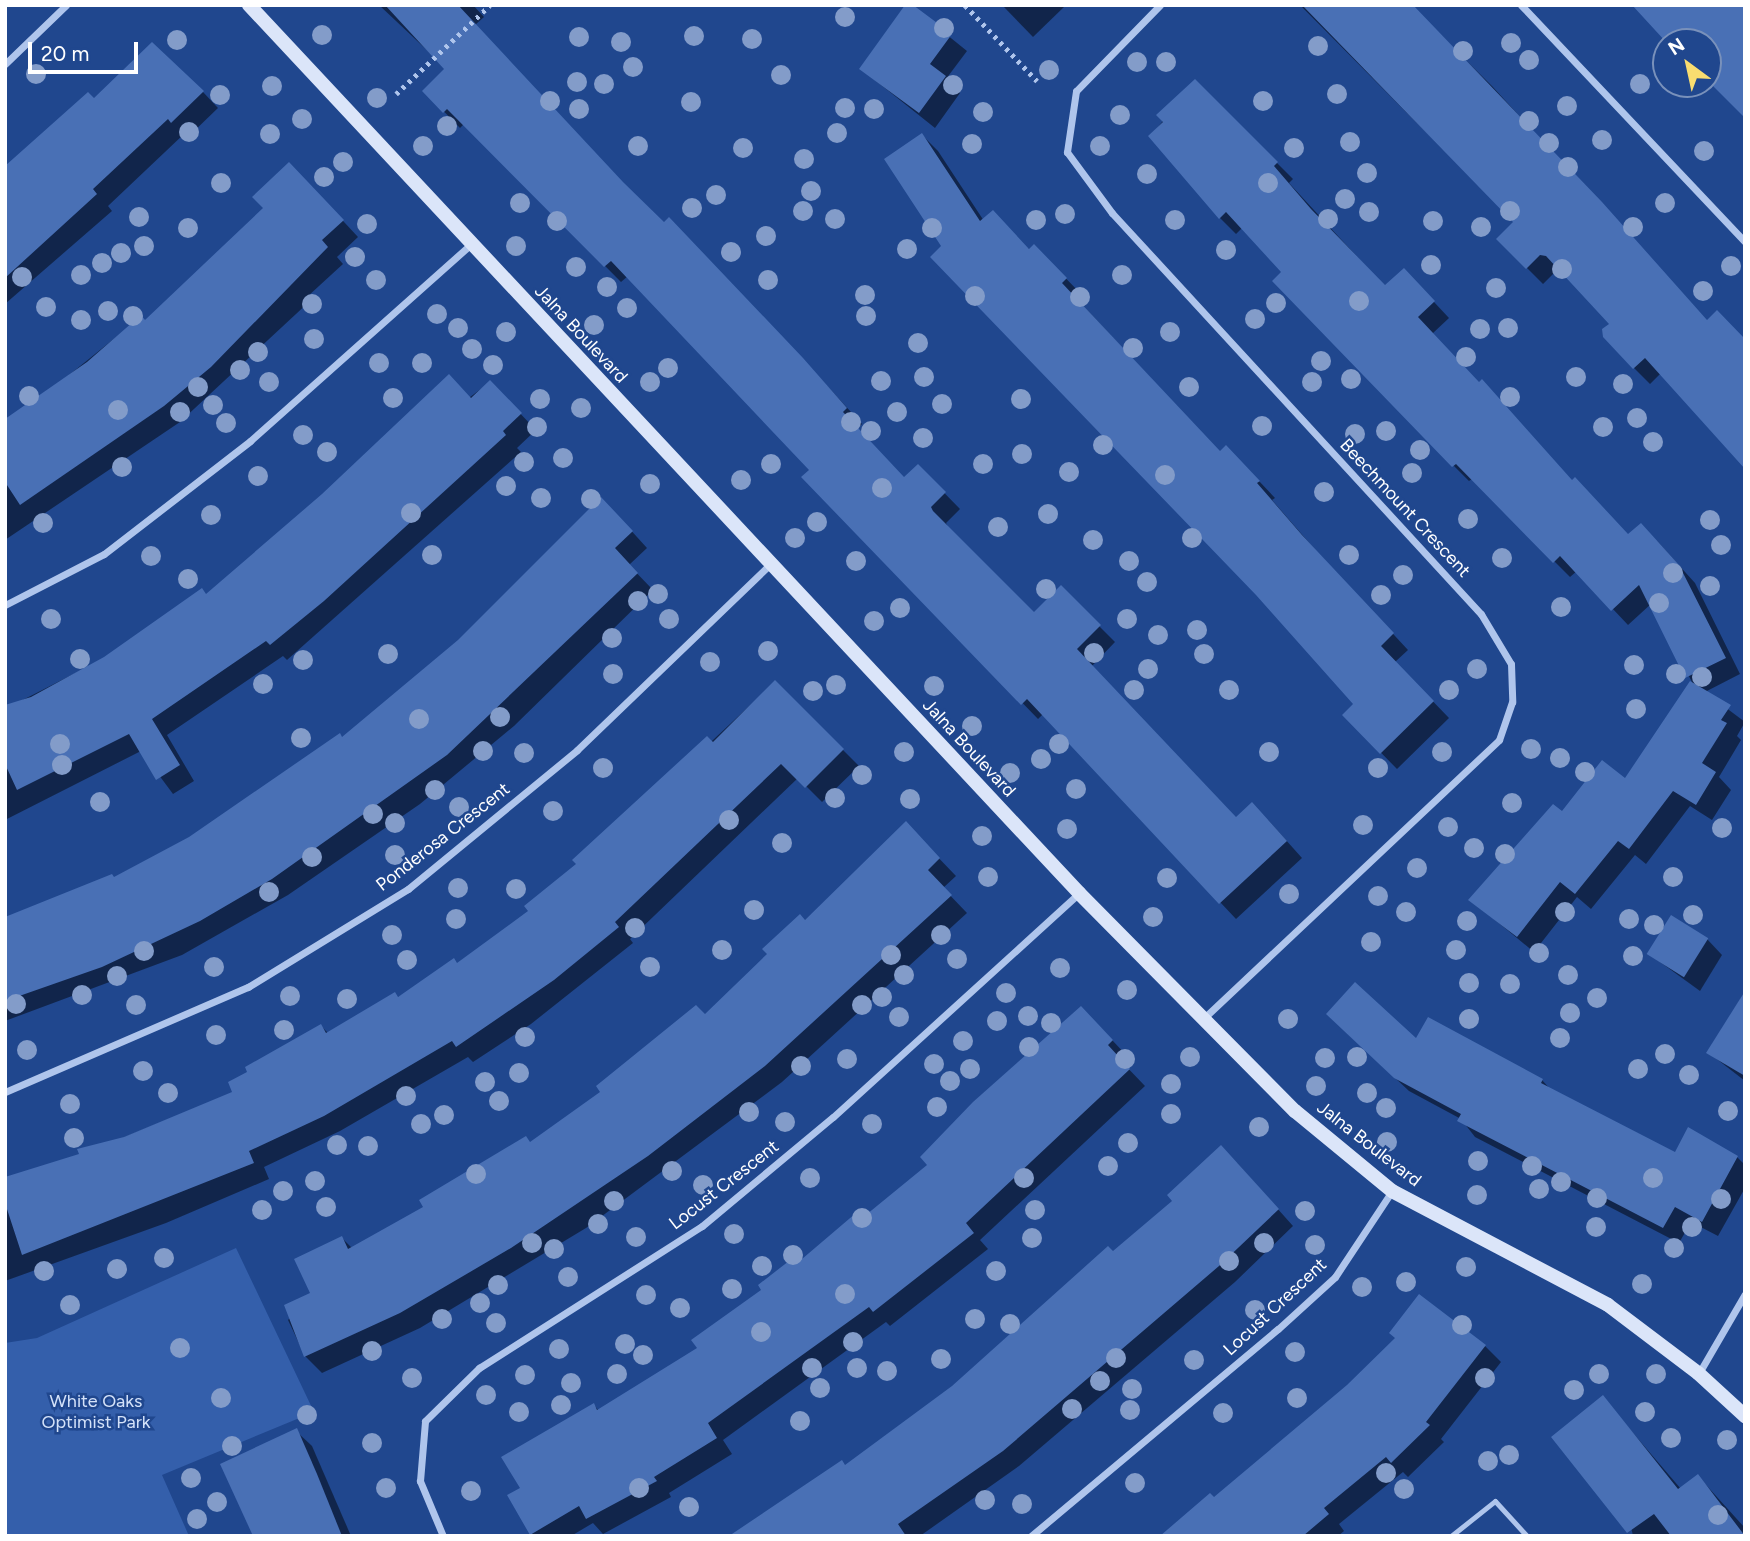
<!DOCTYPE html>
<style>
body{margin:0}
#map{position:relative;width:1750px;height:1541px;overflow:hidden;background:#20478e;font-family:Figtree,sans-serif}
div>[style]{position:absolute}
.green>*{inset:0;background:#345fab}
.shadow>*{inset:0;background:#0007}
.building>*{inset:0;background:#4970b5;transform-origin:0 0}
.path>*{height:4.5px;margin-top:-2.25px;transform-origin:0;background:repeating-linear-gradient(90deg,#afc5ec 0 3.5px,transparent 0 8.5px)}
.lane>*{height:5px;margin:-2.5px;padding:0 2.5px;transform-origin:2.5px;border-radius:2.5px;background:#afc5ec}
.street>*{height:7px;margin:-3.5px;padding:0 3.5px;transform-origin:3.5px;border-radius:3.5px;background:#afc5ec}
.secondary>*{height:14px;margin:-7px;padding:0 7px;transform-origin:7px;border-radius:7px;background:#dbe5f9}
.trees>*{width:20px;height:20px;margin:-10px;border-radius:50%;background:#839cc9}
span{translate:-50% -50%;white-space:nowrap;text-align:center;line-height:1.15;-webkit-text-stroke:5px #20478e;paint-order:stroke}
.street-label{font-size:18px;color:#fff}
.park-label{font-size:18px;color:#d4e2f9}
.frame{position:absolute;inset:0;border:7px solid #fff;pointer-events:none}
.north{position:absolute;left:1652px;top:28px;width:70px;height:70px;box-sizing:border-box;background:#20478e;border:2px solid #7991bb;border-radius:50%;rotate:327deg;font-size:19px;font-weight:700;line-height:28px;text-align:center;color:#fff}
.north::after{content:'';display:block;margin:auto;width:24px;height:32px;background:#f9dd70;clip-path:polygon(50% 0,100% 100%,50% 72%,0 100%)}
.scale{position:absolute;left:28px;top:42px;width:110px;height:32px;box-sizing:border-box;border:4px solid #fff;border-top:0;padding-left:9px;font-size:21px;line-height:24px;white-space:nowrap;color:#fff;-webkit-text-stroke:5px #20478e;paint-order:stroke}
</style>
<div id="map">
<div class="green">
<i style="clip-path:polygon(236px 1248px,314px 1412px,162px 1475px,189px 1536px,5px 1536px,5px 1343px,37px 1338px)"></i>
</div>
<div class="shadow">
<i style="clip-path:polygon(379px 5px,473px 5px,484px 17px,475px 25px,601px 161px,818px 376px,862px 424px,857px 429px,905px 479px,918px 466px,960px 509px,946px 523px,949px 529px,1034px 615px,1061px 588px,1115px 642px,1092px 666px,1237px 819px,1268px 820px,1302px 858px,1236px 919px,1043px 714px,1038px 719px,804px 477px,812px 470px,628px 276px,621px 282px,464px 124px,460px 128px,424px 91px,447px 69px)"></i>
<i style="clip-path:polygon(910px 5px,967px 51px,946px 79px,960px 93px,935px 128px,861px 69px)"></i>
<i style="clip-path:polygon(1002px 5px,1062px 5px,1064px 7px,1033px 37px)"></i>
<i style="clip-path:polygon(1300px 5px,1410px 5px,1492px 86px,1707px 321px,1661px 373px,1650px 384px,1634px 368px,1605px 336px,1611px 324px,1563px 271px,1557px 270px,1543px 284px,1527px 268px,1515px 222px)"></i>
<i style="clip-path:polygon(1195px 81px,1293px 179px,1289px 183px,1386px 288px,1419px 286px,1449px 318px,1432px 334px,1573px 482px,1629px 536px,1657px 541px,1695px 583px,1740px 674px,1705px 692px,1745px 722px,1737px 736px,1741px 740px,1719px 777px,1731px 790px,1712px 820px,1690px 806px,1646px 864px,1635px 855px,1591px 909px,1577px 897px,1534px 952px,1471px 900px,1562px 814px,1626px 780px,1692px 682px,1651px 604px,1628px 625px,1577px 571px,1570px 577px,1472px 479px,1469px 481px,1454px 466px,1284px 272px,1242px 228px,1236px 234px,1220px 218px,1150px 137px)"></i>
<i style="clip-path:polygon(203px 92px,218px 108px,188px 137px,184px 134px,108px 206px,112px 211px,5px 304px,5px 173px,94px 101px)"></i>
<i style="clip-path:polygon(922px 135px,938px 151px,984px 221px,1050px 262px,1082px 295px,1077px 299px,1220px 453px,1242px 463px,1275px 498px,1272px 500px,1318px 553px,1408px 650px,1395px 662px,1449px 718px,1397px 769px,1344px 715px,1355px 704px,944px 246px)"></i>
<i style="clip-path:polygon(305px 180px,358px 237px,337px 257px,343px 264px,307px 297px,310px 301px,180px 422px,5px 540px,5px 420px,38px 400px,141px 317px,145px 322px)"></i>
<i style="clip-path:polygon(490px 382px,536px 430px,517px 448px,521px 452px,287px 660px,283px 656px,167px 735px,194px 781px,173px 794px,141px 751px,5px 820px,5px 709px,105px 658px,207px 596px)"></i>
<i style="clip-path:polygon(617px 515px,647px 548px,629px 565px,653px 590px,514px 726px,420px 804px,288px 895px,182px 955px,5px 1021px,5px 921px,115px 879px,190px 838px,343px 739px)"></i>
<i style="clip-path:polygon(775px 682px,859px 766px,822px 802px,798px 778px,630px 939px,633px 943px,531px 1024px,473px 1062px,468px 1057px,340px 1131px,264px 1167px,269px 1179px,166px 1223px,5px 1281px,5px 1179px,81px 1155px,235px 1092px,321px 1026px,329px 1034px,458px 965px,530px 911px)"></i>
<i style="clip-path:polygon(906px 824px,956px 876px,943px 888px,967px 913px,782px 1082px,586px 1228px,420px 1328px,322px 1373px,305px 1356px,288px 1320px,313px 1293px,342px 1238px,353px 1249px,531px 1144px,705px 1016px)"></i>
<i style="clip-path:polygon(1707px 939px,1722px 955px,1700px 991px,1649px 954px)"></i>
<i style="clip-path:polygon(1745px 991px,1745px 1081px,1709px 1053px)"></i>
<i style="clip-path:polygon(1097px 1024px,1128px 1057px,1122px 1062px,1145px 1086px,980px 1240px,988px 1249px,890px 1326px,886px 1322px,723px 1440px,732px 1454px,669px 1493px,671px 1497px,603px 1534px,593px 1523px,571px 1536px,532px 1534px,522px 1489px,594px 1405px,599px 1411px,699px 1348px,802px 1261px,862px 1221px)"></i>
<i style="clip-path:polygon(1344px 1030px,1417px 1041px,1542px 1080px,1551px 1090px,1676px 1154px,1737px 1157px,1745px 1165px,1745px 1188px,1718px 1236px,1691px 1222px,1679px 1243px,1475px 1137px,1461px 1119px,1409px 1091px)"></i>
<i style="clip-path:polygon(1237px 1163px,1293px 1226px,1235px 1282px,1019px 1466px,920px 1536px,751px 1536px,953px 1388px,1113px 1254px)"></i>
<i style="clip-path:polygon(1485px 1346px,1501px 1362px,1441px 1439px,1444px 1442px,1408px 1477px,1403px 1472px,1339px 1524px,1344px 1531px,1338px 1536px,1170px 1536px,1214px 1499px)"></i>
<i style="clip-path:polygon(1603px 1398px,1681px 1489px,1698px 1476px,1745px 1528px,1745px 1536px,1633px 1536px)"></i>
<i style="clip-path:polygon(296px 1431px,312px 1446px,351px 1536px,255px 1536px)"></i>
</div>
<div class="building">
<i style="clip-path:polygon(385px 5px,458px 5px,623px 182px,664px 222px,669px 217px,803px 358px,847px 408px,843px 412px,904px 477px,918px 464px,946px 492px,931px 507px,933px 511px,1034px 612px,1061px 585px,1101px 625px,1077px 649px,1236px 817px,1252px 802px,1287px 841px,1219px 904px,1027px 699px,1021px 705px,801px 477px,809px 470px,611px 261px,604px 267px,447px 109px,443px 113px,422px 91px,444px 69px)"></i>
<i style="clip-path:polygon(905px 5px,913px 5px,952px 34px,930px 64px,946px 76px,919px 113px,859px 69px)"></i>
<i style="clip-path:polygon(1302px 5px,1413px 5px,1602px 202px,1707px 320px,1717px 310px,1745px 339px,1745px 469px,1645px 358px,1633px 369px,1603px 337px,1602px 329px,1609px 324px,1546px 256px,1540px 255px,1526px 269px,1496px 239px,1513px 222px)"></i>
<i style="clip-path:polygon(1632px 5px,1745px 5px,1745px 118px,1708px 81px,1708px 42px,1666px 42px)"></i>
<i style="clip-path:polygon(152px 42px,204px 91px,171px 123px,168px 119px,93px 189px,97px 194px,5px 278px,5px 166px,88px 92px,94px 98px)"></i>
<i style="clip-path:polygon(1195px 79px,1278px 162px,1274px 166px,1311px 209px,1385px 285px,1404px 268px,1435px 301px,1418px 317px,1479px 382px,1482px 379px,1572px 480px,1575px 477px,1628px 534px,1641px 523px,1679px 565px,1726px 658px,1685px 678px,1639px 585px,1611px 611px,1560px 556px,1553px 563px,1456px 464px,1452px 467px,1272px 281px,1281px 272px,1226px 212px,1219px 219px,1148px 136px,1163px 122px,1156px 115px)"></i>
<i style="clip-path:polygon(922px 133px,980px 221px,993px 210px,1029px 249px,1034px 244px,1067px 278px,1062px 283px,1220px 451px,1226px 445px,1260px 481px,1257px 483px,1302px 535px,1394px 633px,1381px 646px,1434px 701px,1380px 754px,1342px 715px,1353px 704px,1256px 595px,930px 257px,941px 246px,884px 159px)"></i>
<i style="clip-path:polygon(289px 162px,344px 220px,322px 240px,328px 247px,211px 367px,164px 406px,20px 505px,5px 482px,5px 419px,87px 362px,141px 315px,145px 320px,263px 208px,252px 197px)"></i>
<i style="clip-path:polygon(449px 374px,471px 398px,490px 380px,522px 413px,503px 431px,506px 435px,324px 601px,270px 645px,266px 641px,152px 719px,180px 765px,156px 780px,129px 734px,17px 790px,5px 764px,5px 705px,31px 697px,104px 657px,202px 588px,206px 594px,322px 494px)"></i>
<i style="clip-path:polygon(601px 497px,633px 531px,615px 548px,638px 573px,447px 755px,272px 879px,200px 921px,102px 967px,5px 1001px,5px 917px,112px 874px,114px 877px,189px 837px,340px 733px,342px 737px,458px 640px)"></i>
<i style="clip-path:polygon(775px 680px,844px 749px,805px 788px,781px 764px,615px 922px,619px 927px,554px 980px,456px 1047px,452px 1041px,324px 1116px,249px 1151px,254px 1163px,22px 1255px,5px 1203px,5px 1177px,79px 1154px,77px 1149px,124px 1137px,232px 1092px,228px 1082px,247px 1072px,245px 1067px,321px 1024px,326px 1033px,395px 992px,398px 997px,454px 958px,457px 963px,528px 911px,524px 906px,576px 864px,572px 860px,707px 736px,713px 742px)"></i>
<i style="clip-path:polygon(1690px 681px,1731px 705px,1721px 720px,1727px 723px,1702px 763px,1716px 772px,1696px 805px,1673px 791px,1629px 849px,1618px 841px,1575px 894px,1560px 882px,1517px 937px,1468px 900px,1553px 804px,1562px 811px,1602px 760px,1625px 778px)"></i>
<i style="clip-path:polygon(906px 821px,940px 858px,928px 870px,952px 895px,765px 1066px,648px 1156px,511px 1248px,400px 1313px,304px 1357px,284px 1305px,310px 1293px,294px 1259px,342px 1236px,348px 1249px,423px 1207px,419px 1200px,526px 1136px,530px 1142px,600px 1092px,596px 1086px,696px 1005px,705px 1014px,767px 954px,762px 949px,800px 914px,805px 920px)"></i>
<i style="left:1671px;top:915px;width:44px;height:46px;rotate:32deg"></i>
<i style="clip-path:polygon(1355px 982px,1416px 1038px,1428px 1017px,1543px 1079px,1541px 1083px,1675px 1152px,1688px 1127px,1738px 1156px,1702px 1222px,1675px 1207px,1663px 1228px,1457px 1121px,1461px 1114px,1394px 1078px,1326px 1014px)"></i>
<i style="clip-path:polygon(1745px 991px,1745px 1076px,1706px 1053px)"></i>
<i style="clip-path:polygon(1081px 1006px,1113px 1040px,1108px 1045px,1130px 1069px,966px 1223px,974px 1233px,873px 1312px,869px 1307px,708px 1423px,717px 1438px,654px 1477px,657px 1481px,586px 1519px,579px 1506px,530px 1535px,507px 1495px,520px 1488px,501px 1457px,594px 1403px,597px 1410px,697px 1348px,691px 1340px,761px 1290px,758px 1285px,798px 1254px,802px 1259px,856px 1213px,861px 1219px,927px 1165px,920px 1157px,973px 1102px)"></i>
<i style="clip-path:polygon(1221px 1145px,1279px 1209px,1219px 1266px,1003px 1451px,898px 1524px,906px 1536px,729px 1536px,842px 1460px,845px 1465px,952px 1386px,1108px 1246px,1113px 1251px,1172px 1201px,1167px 1195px)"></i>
<i style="clip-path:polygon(1419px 1294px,1486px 1345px,1426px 1422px,1430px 1425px,1391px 1463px,1386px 1457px,1324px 1508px,1329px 1514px,1303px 1536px,1160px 1536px,1210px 1493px,1214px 1497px,1347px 1385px,1395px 1338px,1389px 1333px)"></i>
<i style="clip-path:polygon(1603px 1395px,1678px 1489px,1698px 1474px,1745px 1536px,1671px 1536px,1654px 1514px,1627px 1533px,1551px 1437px)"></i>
<i style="clip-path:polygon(297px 1428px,317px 1474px,342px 1536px,253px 1536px,220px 1464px)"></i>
</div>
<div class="path">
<i style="left:965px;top:5px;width:105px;rotate:46.5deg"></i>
<i style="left:396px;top:94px;width:129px;rotate:-43.4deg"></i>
</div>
<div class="lane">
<i style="left:1451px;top:1536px;width:56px;rotate:-38.5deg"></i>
<i style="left:1495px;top:1501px;width:47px;rotate:47.6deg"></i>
</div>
<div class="street">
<i style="left:1160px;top:5px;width:120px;rotate:134.3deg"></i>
<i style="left:1076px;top:91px;width:62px;rotate:98.4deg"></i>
<i style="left:1067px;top:152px;width:76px;rotate:53.6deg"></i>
<i style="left:1112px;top:213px;width:545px;rotate:47.38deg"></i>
<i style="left:1481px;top:614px;width:58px;rotate:59deg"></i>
<i style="left:1511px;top:664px;width:38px;rotate:88deg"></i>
<i style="left:1512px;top:702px;width:40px;rotate:108.9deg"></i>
<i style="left:1499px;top:740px;width:407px;rotate:136.7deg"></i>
<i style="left:1521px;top:5px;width:326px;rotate:46.6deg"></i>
<i style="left:5px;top:64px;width:85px;rotate:-44deg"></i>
<i style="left:5px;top:605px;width:111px;rotate:-27.3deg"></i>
<i style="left:104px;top:554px;width:185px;rotate:-37.7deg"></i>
<i style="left:250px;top:441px;width:296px;rotate:-41.7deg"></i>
<i style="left:5px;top:1092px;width:265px;rotate:-23.4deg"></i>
<i style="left:248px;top:987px;width:188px;rotate:-31.5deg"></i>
<i style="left:408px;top:889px;width:219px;rotate:-39.4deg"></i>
<i style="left:577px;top:750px;width:268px;rotate:-43.9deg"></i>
<i style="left:1699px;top:1373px;width:91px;rotate:-59.8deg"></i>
<i style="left:443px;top:1536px;width:60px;rotate:-112.7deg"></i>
<i style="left:420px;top:1481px;width:60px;rotate:-85.2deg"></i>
<i style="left:425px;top:1421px;width:76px;rotate:-44.5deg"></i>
<i style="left:479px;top:1368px;width:264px;rotate:-32.5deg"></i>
<i style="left:702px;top:1226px;width:170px;rotate:-39.8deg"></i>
<i style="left:833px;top:1117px;width:333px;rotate:-42.3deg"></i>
<i style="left:1031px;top:1536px;width:322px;rotate:-40deg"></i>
<i style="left:1278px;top:1329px;width:77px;rotate:-42.4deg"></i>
<i style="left:1335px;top:1277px;width:103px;rotate:-56.5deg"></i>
</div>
<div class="secondary">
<i style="left:249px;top:5px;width:1216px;rotate:46.93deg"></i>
<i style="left:1079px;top:893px;width:307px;rotate:45.3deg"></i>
<i style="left:1295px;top:1111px;width:126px;rotate:39.5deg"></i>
<i style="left:1392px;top:1191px;width:244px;rotate:27.8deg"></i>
<i style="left:1608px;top:1305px;width:113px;rotate:37.1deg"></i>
<i style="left:1698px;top:1373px;width:64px;rotate:42.5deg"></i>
</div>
<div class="trees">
<i style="left:845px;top:17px"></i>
<i style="left:944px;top:28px"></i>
<i style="left:322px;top:35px"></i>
<i style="left:694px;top:36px"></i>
<i style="left:579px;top:37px"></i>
<i style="left:752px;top:39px"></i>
<i style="left:177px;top:40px"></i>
<i style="left:621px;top:42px"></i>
<i style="left:1511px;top:43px"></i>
<i style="left:1318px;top:46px"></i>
<i style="left:1463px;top:51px"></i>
<i style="left:1529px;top:60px"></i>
<i style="left:1137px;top:62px"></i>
<i style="left:1166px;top:62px"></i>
<i style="left:633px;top:67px"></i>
<i style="left:1049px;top:70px"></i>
<i style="left:36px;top:74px"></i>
<i style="left:781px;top:75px"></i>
<i style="left:577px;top:82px"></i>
<i style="left:604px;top:84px"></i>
<i style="left:1640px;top:84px"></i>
<i style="left:953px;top:85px"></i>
<i style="left:272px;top:86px"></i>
<i style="left:1337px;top:94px"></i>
<i style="left:220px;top:95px"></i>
<i style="left:377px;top:98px"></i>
<i style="left:550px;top:101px"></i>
<i style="left:1263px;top:101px"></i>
<i style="left:691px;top:102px"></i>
<i style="left:1567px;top:106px"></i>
<i style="left:845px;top:108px"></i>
<i style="left:579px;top:109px"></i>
<i style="left:874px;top:109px"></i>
<i style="left:983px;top:112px"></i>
<i style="left:1120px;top:115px"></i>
<i style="left:302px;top:119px"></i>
<i style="left:1529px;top:121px"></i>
<i style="left:447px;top:126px"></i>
<i style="left:189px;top:132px"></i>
<i style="left:837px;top:133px"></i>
<i style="left:270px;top:134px"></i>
<i style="left:1602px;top:140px"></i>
<i style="left:1350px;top:142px"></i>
<i style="left:1549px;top:143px"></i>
<i style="left:972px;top:144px"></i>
<i style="left:423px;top:146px"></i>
<i style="left:638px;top:146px"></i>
<i style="left:1100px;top:146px"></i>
<i style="left:743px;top:148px"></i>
<i style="left:1294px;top:148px"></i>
<i style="left:1704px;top:151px"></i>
<i style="left:804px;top:159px"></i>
<i style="left:343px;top:162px"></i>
<i style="left:1568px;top:167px"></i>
<i style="left:1367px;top:173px"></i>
<i style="left:1147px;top:174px"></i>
<i style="left:324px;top:177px"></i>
<i style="left:221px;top:183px"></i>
<i style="left:1268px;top:183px"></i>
<i style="left:811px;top:191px"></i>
<i style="left:716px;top:195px"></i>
<i style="left:1345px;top:199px"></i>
<i style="left:520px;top:203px"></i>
<i style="left:1665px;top:203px"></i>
<i style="left:692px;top:208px"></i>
<i style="left:803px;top:211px"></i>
<i style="left:1510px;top:211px"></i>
<i style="left:1369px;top:212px"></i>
<i style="left:1065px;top:214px"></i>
<i style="left:139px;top:217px"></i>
<i style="left:835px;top:219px"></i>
<i style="left:1328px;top:219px"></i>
<i style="left:1036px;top:220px"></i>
<i style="left:1175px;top:220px"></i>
<i style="left:557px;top:221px"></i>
<i style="left:1433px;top:221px"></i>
<i style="left:367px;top:224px"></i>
<i style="left:1481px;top:227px"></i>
<i style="left:1633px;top:227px"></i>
<i style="left:188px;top:228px"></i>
<i style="left:932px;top:228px"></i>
<i style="left:766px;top:236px"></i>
<i style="left:144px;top:246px"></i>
<i style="left:516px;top:246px"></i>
<i style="left:907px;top:249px"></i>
<i style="left:1226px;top:250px"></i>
<i style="left:731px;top:252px"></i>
<i style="left:121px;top:253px"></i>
<i style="left:355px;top:257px"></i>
<i style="left:102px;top:263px"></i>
<i style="left:1431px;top:265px"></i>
<i style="left:1731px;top:266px"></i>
<i style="left:576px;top:267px"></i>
<i style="left:1562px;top:269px"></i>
<i style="left:81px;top:275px"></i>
<i style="left:1122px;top:275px"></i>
<i style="left:22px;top:277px"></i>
<i style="left:376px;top:280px"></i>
<i style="left:768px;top:280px"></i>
<i style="left:607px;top:287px"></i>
<i style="left:1496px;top:288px"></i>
<i style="left:1703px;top:291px"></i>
<i style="left:865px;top:295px"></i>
<i style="left:975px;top:296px"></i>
<i style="left:1080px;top:297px"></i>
<i style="left:1359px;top:301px"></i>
<i style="left:1276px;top:303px"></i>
<i style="left:312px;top:304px"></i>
<i style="left:46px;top:307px"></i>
<i style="left:627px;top:308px"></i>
<i style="left:108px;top:311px"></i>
<i style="left:437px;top:314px"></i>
<i style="left:133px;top:316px"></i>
<i style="left:866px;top:316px"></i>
<i style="left:1255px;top:319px"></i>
<i style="left:81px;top:320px"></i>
<i style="left:594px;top:325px"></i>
<i style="left:458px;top:328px"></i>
<i style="left:1508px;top:328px"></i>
<i style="left:1480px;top:329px"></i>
<i style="left:506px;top:332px"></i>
<i style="left:1170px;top:332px"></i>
<i style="left:314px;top:339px"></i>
<i style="left:918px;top:343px"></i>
<i style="left:1133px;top:348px"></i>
<i style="left:472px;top:349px"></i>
<i style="left:258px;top:352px"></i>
<i style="left:1466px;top:357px"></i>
<i style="left:1321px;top:361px"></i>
<i style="left:379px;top:363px"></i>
<i style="left:422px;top:363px"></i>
<i style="left:493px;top:365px"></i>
<i style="left:668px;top:368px"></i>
<i style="left:240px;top:370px"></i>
<i style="left:924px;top:377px"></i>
<i style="left:1576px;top:377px"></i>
<i style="left:1351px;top:379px"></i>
<i style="left:881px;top:381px"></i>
<i style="left:269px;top:382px"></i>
<i style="left:650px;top:382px"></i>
<i style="left:1312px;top:382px"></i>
<i style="left:1623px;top:384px"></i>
<i style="left:198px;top:387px"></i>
<i style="left:1189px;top:387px"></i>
<i style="left:29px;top:396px"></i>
<i style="left:1510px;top:397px"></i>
<i style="left:393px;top:398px"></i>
<i style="left:540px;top:399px"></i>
<i style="left:1021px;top:399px"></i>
<i style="left:942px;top:404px"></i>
<i style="left:213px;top:405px"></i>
<i style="left:581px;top:408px"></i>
<i style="left:118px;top:410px"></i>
<i style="left:180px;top:412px"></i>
<i style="left:897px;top:412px"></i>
<i style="left:1637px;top:418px"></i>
<i style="left:851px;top:422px"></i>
<i style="left:226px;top:423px"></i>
<i style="left:1262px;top:426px"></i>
<i style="left:537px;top:427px"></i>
<i style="left:1603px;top:427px"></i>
<i style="left:871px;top:431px"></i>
<i style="left:1386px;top:431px"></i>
<i style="left:1355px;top:434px"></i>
<i style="left:303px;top:435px"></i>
<i style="left:923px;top:438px"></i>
<i style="left:1653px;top:442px"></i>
<i style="left:1103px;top:445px"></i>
<i style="left:1420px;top:450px"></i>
<i style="left:327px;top:452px"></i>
<i style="left:1022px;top:454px"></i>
<i style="left:563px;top:458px"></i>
<i style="left:524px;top:462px"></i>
<i style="left:771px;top:464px"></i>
<i style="left:983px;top:464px"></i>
<i style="left:122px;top:467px"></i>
<i style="left:1069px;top:472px"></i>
<i style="left:1412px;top:473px"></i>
<i style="left:1165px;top:475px"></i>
<i style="left:258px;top:476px"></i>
<i style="left:741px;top:480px"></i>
<i style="left:650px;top:484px"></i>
<i style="left:506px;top:486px"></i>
<i style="left:882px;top:488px"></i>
<i style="left:1324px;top:492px"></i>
<i style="left:541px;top:498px"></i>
<i style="left:591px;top:499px"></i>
<i style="left:411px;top:513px"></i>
<i style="left:1048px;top:514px"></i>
<i style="left:211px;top:515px"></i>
<i style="left:1468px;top:519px"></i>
<i style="left:1710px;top:520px"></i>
<i style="left:817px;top:522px"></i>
<i style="left:43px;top:523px"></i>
<i style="left:998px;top:527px"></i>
<i style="left:795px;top:538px"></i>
<i style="left:1192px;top:538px"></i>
<i style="left:1093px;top:540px"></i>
<i style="left:1721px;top:545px"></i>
<i style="left:432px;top:555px"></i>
<i style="left:1349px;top:555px"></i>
<i style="left:151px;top:556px"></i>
<i style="left:1502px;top:558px"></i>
<i style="left:856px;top:561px"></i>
<i style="left:1129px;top:561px"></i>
<i style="left:1673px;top:573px"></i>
<i style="left:1403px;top:575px"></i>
<i style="left:188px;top:579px"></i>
<i style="left:1147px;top:582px"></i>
<i style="left:1710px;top:586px"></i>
<i style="left:1046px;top:589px"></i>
<i style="left:658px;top:594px"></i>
<i style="left:1381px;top:595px"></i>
<i style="left:638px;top:601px"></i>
<i style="left:1659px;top:603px"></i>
<i style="left:1561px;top:607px"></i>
<i style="left:900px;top:608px"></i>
<i style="left:51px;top:619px"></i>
<i style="left:669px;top:619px"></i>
<i style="left:1127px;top:619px"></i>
<i style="left:874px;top:621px"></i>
<i style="left:1197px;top:630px"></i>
<i style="left:1158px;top:635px"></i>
<i style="left:612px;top:638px"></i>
<i style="left:768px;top:651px"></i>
<i style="left:1094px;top:653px"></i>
<i style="left:388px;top:654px"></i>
<i style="left:1204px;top:654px"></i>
<i style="left:80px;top:659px"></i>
<i style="left:303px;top:660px"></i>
<i style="left:710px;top:662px"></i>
<i style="left:1634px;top:665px"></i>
<i style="left:1148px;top:669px"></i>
<i style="left:1477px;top:669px"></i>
<i style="left:613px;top:674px"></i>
<i style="left:1676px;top:674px"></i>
<i style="left:1702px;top:677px"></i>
<i style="left:263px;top:684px"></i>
<i style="left:836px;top:685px"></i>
<i style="left:934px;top:686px"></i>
<i style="left:1134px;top:690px"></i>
<i style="left:1229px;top:690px"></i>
<i style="left:1449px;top:690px"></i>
<i style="left:813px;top:691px"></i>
<i style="left:1636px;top:709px"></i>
<i style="left:500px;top:717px"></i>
<i style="left:419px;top:719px"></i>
<i style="left:972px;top:726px"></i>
<i style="left:301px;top:738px"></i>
<i style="left:60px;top:744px"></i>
<i style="left:1059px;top:744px"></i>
<i style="left:1531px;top:749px"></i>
<i style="left:483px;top:751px"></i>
<i style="left:904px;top:752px"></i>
<i style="left:1269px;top:752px"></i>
<i style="left:1442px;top:752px"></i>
<i style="left:524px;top:753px"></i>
<i style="left:1560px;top:758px"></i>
<i style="left:1041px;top:759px"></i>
<i style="left:62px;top:765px"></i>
<i style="left:603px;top:768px"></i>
<i style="left:1378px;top:768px"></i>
<i style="left:1585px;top:772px"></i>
<i style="left:1010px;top:773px"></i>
<i style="left:862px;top:775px"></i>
<i style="left:1076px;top:789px"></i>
<i style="left:435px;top:790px"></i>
<i style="left:835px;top:798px"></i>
<i style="left:910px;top:799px"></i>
<i style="left:100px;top:802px"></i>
<i style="left:1512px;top:803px"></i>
<i style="left:459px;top:807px"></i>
<i style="left:553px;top:811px"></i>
<i style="left:373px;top:814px"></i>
<i style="left:729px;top:820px"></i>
<i style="left:395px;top:823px"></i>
<i style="left:1363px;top:825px"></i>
<i style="left:1448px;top:827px"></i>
<i style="left:1722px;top:828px"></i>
<i style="left:1067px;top:829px"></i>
<i style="left:982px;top:836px"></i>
<i style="left:782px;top:843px"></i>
<i style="left:1474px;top:848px"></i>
<i style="left:1505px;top:854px"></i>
<i style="left:395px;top:855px"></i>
<i style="left:312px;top:857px"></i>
<i style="left:1417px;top:868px"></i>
<i style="left:988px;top:877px"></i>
<i style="left:1673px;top:877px"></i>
<i style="left:1167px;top:878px"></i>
<i style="left:458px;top:888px"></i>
<i style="left:516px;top:889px"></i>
<i style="left:269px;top:892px"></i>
<i style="left:1289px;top:894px"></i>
<i style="left:1378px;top:896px"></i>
<i style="left:754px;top:910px"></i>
<i style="left:1406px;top:912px"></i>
<i style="left:1565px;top:912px"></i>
<i style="left:1693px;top:915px"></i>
<i style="left:1153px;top:917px"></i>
<i style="left:456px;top:919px"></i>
<i style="left:1629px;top:919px"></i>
<i style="left:1467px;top:921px"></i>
<i style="left:1654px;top:925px"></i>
<i style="left:635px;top:928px"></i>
<i style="left:392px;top:935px"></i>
<i style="left:941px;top:935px"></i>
<i style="left:1371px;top:942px"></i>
<i style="left:722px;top:950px"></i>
<i style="left:1456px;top:950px"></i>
<i style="left:144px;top:951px"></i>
<i style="left:1539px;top:953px"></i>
<i style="left:891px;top:955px"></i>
<i style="left:1633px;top:956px"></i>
<i style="left:957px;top:959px"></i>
<i style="left:407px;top:960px"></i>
<i style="left:214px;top:967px"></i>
<i style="left:650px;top:967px"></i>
<i style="left:1060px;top:968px"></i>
<i style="left:904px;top:975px"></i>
<i style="left:1568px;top:975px"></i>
<i style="left:117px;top:976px"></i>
<i style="left:1469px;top:983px"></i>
<i style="left:1510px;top:984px"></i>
<i style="left:1127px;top:990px"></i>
<i style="left:1006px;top:993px"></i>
<i style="left:82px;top:995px"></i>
<i style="left:290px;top:996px"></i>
<i style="left:882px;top:997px"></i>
<i style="left:1597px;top:998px"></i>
<i style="left:347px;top:999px"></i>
<i style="left:16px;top:1004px"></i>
<i style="left:136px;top:1005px"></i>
<i style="left:862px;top:1005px"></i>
<i style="left:1570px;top:1013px"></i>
<i style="left:1028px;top:1016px"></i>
<i style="left:899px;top:1017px"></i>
<i style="left:1288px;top:1019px"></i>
<i style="left:1469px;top:1019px"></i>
<i style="left:997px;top:1021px"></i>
<i style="left:1051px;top:1023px"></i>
<i style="left:284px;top:1030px"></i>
<i style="left:216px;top:1035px"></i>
<i style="left:525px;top:1037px"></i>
<i style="left:1560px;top:1038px"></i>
<i style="left:963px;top:1041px"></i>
<i style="left:1029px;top:1047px"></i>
<i style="left:27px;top:1050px"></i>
<i style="left:1665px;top:1054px"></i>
<i style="left:1190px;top:1057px"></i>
<i style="left:1357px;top:1057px"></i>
<i style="left:1325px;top:1058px"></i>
<i style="left:847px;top:1059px"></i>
<i style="left:1125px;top:1059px"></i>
<i style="left:934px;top:1064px"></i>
<i style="left:801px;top:1066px"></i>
<i style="left:970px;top:1069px"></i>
<i style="left:1638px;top:1069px"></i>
<i style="left:143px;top:1071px"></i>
<i style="left:519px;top:1073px"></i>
<i style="left:1689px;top:1075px"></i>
<i style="left:950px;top:1081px"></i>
<i style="left:485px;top:1082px"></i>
<i style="left:1171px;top:1084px"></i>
<i style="left:1316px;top:1086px"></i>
<i style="left:168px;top:1093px"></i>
<i style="left:1367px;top:1093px"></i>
<i style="left:406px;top:1096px"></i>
<i style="left:499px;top:1101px"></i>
<i style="left:70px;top:1104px"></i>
<i style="left:937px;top:1107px"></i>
<i style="left:1386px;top:1108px"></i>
<i style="left:1728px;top:1111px"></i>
<i style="left:749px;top:1112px"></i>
<i style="left:1171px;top:1114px"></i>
<i style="left:444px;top:1115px"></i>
<i style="left:785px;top:1122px"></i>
<i style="left:421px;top:1124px"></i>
<i style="left:872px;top:1124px"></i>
<i style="left:1259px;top:1127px"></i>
<i style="left:74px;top:1138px"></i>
<i style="left:1387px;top:1142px"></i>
<i style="left:1128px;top:1143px"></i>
<i style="left:337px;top:1145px"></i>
<i style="left:368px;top:1146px"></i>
<i style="left:1478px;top:1161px"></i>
<i style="left:1108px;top:1166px"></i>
<i style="left:1532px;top:1166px"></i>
<i style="left:672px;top:1171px"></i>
<i style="left:476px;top:1174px"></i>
<i style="left:810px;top:1178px"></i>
<i style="left:1024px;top:1178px"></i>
<i style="left:1653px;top:1178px"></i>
<i style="left:315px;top:1181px"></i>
<i style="left:1561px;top:1182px"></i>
<i style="left:703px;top:1185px"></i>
<i style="left:1539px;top:1189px"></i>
<i style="left:283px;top:1191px"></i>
<i style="left:1477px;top:1195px"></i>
<i style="left:1597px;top:1198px"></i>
<i style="left:1721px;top:1199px"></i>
<i style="left:614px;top:1201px"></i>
<i style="left:326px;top:1207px"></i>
<i style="left:262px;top:1210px"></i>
<i style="left:1035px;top:1210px"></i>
<i style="left:1305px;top:1211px"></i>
<i style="left:862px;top:1218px"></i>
<i style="left:598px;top:1224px"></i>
<i style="left:1596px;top:1227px"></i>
<i style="left:1692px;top:1227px"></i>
<i style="left:734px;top:1234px"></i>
<i style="left:636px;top:1237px"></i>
<i style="left:1032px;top:1238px"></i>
<i style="left:532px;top:1243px"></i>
<i style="left:1264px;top:1243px"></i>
<i style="left:1315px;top:1245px"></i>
<i style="left:1674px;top:1248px"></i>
<i style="left:554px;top:1249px"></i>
<i style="left:793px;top:1255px"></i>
<i style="left:164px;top:1258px"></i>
<i style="left:1229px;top:1261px"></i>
<i style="left:762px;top:1266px"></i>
<i style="left:1466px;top:1267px"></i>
<i style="left:117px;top:1269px"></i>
<i style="left:44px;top:1271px"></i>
<i style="left:996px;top:1271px"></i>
<i style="left:568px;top:1277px"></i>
<i style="left:1406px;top:1282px"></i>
<i style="left:1642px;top:1284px"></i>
<i style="left:498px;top:1285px"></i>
<i style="left:1362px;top:1287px"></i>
<i style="left:732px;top:1289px"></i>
<i style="left:845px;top:1294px"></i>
<i style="left:646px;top:1295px"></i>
<i style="left:480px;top:1303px"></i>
<i style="left:70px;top:1305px"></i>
<i style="left:680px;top:1308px"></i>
<i style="left:1255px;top:1310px"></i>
<i style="left:442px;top:1319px"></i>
<i style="left:975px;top:1319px"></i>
<i style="left:496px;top:1323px"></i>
<i style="left:1010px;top:1324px"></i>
<i style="left:1462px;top:1325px"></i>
<i style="left:761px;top:1332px"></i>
<i style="left:853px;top:1342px"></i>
<i style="left:625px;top:1344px"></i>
<i style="left:180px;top:1348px"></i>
<i style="left:559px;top:1349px"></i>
<i style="left:372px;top:1351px"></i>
<i style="left:1295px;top:1352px"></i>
<i style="left:643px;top:1355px"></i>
<i style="left:1116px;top:1358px"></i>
<i style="left:941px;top:1359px"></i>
<i style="left:1194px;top:1360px"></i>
<i style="left:812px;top:1368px"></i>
<i style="left:857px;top:1368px"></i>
<i style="left:887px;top:1371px"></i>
<i style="left:617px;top:1374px"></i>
<i style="left:1599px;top:1374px"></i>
<i style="left:1656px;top:1374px"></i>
<i style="left:525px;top:1375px"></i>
<i style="left:412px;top:1378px"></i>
<i style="left:1485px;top:1378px"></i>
<i style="left:1100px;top:1381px"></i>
<i style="left:571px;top:1383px"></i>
<i style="left:820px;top:1388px"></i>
<i style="left:1132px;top:1389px"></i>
<i style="left:1574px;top:1390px"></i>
<i style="left:486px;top:1395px"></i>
<i style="left:221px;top:1398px"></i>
<i style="left:1297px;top:1398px"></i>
<i style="left:561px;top:1405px"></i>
<i style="left:1072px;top:1409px"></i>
<i style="left:1130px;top:1410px"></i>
<i style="left:519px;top:1412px"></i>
<i style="left:1645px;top:1412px"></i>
<i style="left:1223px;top:1413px"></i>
<i style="left:307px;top:1415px"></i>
<i style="left:800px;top:1421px"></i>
<i style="left:1671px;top:1438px"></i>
<i style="left:1727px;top:1440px"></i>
<i style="left:372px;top:1443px"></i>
<i style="left:232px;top:1446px"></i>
<i style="left:1509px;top:1455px"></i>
<i style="left:1488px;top:1461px"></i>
<i style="left:1386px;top:1473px"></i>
<i style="left:191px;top:1478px"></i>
<i style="left:1135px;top:1483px"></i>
<i style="left:386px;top:1488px"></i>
<i style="left:639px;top:1488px"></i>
<i style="left:1404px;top:1489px"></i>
<i style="left:471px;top:1491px"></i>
<i style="left:985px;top:1500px"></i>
<i style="left:217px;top:1502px"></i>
<i style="left:1022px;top:1504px"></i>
<i style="left:689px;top:1507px"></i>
<i style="left:1718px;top:1515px"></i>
<i style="left:197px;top:1519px"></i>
</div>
<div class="street-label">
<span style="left:581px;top:334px;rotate:47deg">Jalna Boulevard</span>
<span style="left:1405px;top:508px;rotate:47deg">Beechmount Crescent</span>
<span style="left:969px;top:748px;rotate:47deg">Jalna Boulevard</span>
<span style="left:443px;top:837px;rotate:-38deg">Ponderosa Crescent</span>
<span style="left:1369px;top:1144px;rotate:38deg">Jalna Boulevard</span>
<span style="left:724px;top:1185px;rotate:-38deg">Locust Crescent</span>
<span style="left:1275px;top:1307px;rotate:-43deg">Locust Crescent</span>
</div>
<div class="park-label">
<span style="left:96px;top:1412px">White Oaks<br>Optimist Park</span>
</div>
<div class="frame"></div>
<div class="north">N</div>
<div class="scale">20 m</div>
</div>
